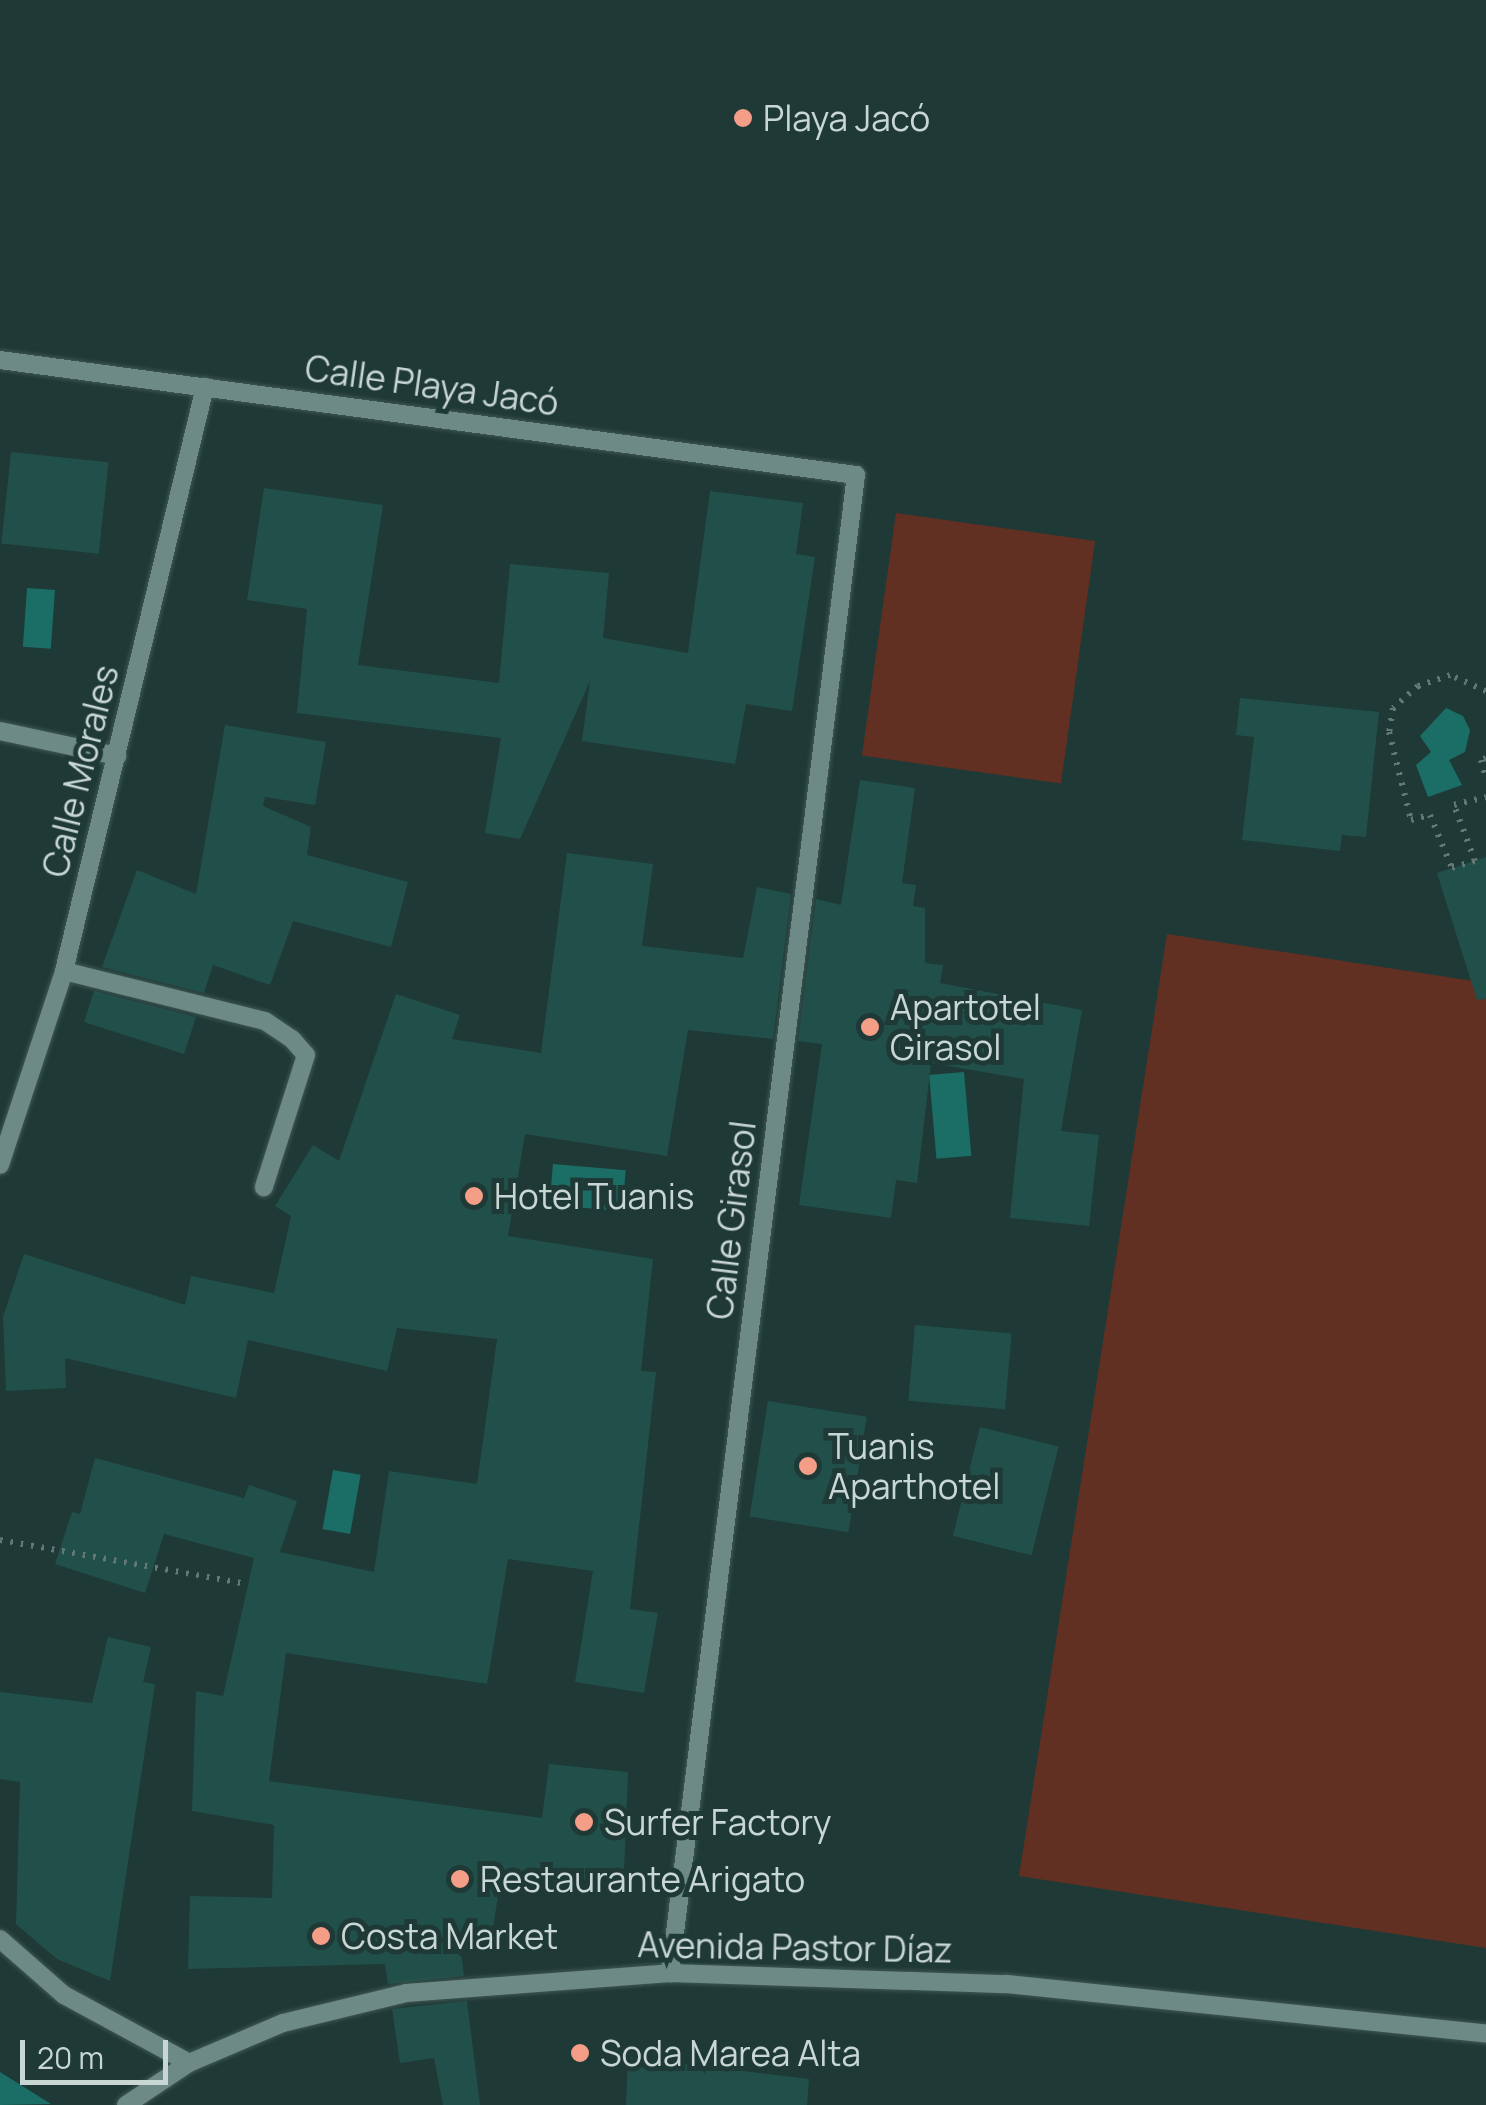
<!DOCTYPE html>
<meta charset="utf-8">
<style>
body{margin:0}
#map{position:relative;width:1486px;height:2105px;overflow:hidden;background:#1f3936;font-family:Manrope,sans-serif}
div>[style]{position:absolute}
.green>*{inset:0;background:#623022;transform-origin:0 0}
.water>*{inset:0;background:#1b6e66;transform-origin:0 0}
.building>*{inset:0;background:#21504b;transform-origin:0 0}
.path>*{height:6px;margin-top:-3px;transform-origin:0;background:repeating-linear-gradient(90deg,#637875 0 2.5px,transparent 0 10.5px)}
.roads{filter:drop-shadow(0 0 2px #405754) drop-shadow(0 0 2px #405754)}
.minor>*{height:18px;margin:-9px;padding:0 9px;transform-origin:9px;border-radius:9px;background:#6d8a86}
.dots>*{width:28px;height:28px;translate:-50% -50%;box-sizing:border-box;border:5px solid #1f3936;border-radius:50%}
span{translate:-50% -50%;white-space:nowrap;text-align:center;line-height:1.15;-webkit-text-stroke:10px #1f3936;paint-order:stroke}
.poi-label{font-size:35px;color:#c8d6d4}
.left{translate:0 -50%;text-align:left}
.street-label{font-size:35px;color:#c8d6d4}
.scale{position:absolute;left:20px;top:2040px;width:148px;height:45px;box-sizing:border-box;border:5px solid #c8d6d4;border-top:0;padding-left:12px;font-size:30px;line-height:35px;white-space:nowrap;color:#c8d6d4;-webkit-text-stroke:8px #1f3936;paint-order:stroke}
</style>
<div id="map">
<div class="green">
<i style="left:896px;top:513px;width:201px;height:245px;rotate:8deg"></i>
<i style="clip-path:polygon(1167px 934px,1486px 983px,1486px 1948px,1019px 1876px)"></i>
</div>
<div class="water">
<i style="left:27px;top:588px;width:28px;height:59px;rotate:4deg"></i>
<i style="clip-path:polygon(1446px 708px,1463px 716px,1470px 730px,1465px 752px,1449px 760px,1462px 785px,1428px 797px,1416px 765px,1431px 752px,1420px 736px)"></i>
<i style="left:964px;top:1072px;width:84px;height:35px;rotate:85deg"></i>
<i style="left:553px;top:1164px;width:73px;height:41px;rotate:5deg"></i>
<i style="left:333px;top:1470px;width:28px;height:60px;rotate:10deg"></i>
<i style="clip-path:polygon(0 2072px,51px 2104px,0 2105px)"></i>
</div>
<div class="building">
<i style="left:11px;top:452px;width:98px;height:92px;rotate:6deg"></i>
<i style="clip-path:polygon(264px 488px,383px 505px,358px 665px,499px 683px,510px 564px,609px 573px,603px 638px,688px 653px,710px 491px,803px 503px,796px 554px,815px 557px,792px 711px,746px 704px,735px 764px,582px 741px,590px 681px,520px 839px,485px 833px,501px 738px,297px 713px,307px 609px,247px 600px)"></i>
<i style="clip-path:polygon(1240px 698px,1379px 712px,1366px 837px,1342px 835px,1340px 851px,1242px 840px,1254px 737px,1236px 735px)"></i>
<i style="clip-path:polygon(225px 725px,326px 742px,315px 805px,265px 797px,263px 806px,311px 827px,307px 855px,408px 882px,391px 947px,293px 921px,270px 985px,213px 965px,204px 993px,102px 967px,137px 870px,196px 894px)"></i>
<i style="clip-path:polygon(860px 780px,915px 788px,902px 883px,916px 885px,913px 906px,925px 908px,925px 963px,943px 965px,940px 983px,1082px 1010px,1061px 1131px,1099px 1135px,1089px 1226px,1010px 1218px,1024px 1079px,931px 1063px,917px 1183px,896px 1180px,891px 1218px,799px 1205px,822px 1044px,798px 1041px,816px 899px,841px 905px)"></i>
<i style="clip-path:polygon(567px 853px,653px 864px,642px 946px,743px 958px,757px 887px,791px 894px,773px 1039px,688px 1030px,667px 1156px,525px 1134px,508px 1236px,653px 1259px,641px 1371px,656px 1372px,630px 1609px,658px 1613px,644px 1693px,575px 1682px,593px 1571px,508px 1559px,487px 1684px,286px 1653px,269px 1781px,542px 1818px,549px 1764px,628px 1772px,624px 1872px,498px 1896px,490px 1946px,461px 1952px,464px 1976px,388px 1984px,385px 1964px,188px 1969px,190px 1896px,272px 1898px,274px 1825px,192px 1811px,196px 1691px,223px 1696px,254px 1558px,164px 1534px,145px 1593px,55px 1564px,72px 1512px,80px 1514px,95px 1458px,244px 1498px,249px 1485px,297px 1501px,280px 1552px,374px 1572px,389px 1471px,477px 1484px,497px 1339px,397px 1328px,387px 1371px,248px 1340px,236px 1398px,65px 1358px,66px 1388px,6px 1391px,3px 1317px,24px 1254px,185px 1305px,191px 1276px,274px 1293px,291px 1216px,275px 1206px,313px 1145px,339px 1161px,396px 994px,460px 1015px,452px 1039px,541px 1053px)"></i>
<i style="clip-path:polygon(1486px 857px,1486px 999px,1477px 1000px,1437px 873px)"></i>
<i style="clip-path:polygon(94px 991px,196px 1017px,184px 1054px,84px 1022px)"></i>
<i style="left:915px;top:1325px;width:97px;height:76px;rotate:5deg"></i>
<i style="left:768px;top:1401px;width:100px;height:117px;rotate:9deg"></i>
<i style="left:980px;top:1427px;width:81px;height:112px;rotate:14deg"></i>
<i style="clip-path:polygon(108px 1637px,151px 1647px,143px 1682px,155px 1684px,110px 1981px,57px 1959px,16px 1924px,20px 1782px,0 1779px,0 1692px,92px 1703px)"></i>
<i style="clip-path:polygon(467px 2001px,480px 2105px,443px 2105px,434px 2058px,400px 2063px,392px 2009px)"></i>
<i style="clip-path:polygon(628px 2057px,809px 2079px,807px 2105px,626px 2105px)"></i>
</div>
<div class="path">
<i style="left:1486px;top:691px;width:39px;rotate:-156deg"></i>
<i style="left:1450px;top:675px;width:34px;rotate:161deg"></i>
<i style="left:1418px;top:686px;width:33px;rotate:139deg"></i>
<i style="left:1393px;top:708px;width:24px;rotate:99deg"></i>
<i style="left:1389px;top:732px;width:91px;rotate:76deg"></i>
<i style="left:1411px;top:820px;width:20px;rotate:-15deg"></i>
<i style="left:1430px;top:815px;width:57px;rotate:67.5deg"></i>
<i style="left:1452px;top:868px;width:24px;rotate:-17deg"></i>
<i style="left:1475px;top:861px;width:60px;rotate:-110.6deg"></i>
<i style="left:1454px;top:805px;width:33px;rotate:-14deg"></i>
<i style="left:1486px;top:758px;width:5px;rotate:158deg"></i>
<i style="left:1481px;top:760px;width:20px;rotate:75deg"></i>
<i style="left:0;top:1540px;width:246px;rotate:10.1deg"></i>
</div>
<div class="roads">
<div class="minor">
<i style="left:0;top:360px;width:864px;rotate:7.65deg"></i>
<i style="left:856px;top:475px;width:1510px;rotate:97.08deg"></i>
<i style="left:0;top:731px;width:120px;rotate:12.1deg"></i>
<i style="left:64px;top:971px;width:207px;rotate:14deg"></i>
<i style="left:265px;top:1021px;width:32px;rotate:34deg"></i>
<i style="left:292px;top:1039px;width:21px;rotate:49deg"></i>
<i style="left:306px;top:1055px;width:139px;rotate:107.7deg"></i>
<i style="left:0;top:1165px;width:204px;rotate:-71.7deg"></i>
<i style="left:64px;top:971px;width:601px;rotate:-76.43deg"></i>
<i style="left:0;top:1939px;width:85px;rotate:41.2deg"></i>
<i style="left:64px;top:1995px;width:142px;rotate:28.5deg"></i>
<i style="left:126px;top:2105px;width:76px;rotate:-33.7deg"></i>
<i style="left:189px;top:2063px;width:102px;rotate:-23.1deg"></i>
<i style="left:283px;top:2023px;width:127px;rotate:-13.7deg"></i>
<i style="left:406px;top:1993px;width:265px;rotate:-4.3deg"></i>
<i style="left:670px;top:1973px;width:336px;rotate:1.9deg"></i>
<i style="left:1006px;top:1984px;width:483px;rotate:5.9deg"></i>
</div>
</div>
<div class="dots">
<i style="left:743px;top:118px;background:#f49e87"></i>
<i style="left:870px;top:1027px;background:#f49e87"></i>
<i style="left:474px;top:1196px;background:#f49e87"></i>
<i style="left:808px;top:1466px;background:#f49e87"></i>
<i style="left:584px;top:1822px;background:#f49e87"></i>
<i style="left:460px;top:1879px;background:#f49e87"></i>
<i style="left:321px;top:1936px;background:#f49e87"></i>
<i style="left:580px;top:2053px;background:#f49e87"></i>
</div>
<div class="poi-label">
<span class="left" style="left:763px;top:118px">Playa Jacó</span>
<span class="left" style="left:890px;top:1027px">Apartotel<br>Girasol</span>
<span class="left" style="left:494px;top:1196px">Hotel Tuanis</span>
<span class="left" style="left:828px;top:1466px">Tuanis<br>Aparthotel</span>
<span class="left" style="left:604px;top:1822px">Surfer Factory</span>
<span class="left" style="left:480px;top:1879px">Restaurante Arigato</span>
<span class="left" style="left:341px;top:1936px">Costa Market</span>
<span class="left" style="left:600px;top:2053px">Soda Marea Alta</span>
</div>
<div class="street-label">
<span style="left:432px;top:385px;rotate:8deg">Calle Playa Jacó</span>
<span style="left:80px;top:771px;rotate:-76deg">Calle Morales</span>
<span style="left:731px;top:1220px;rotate:-83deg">Calle Girasol</span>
<span style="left:795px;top:1947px;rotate:1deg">Avenida Pastor Díaz</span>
</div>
<div class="scale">20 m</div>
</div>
